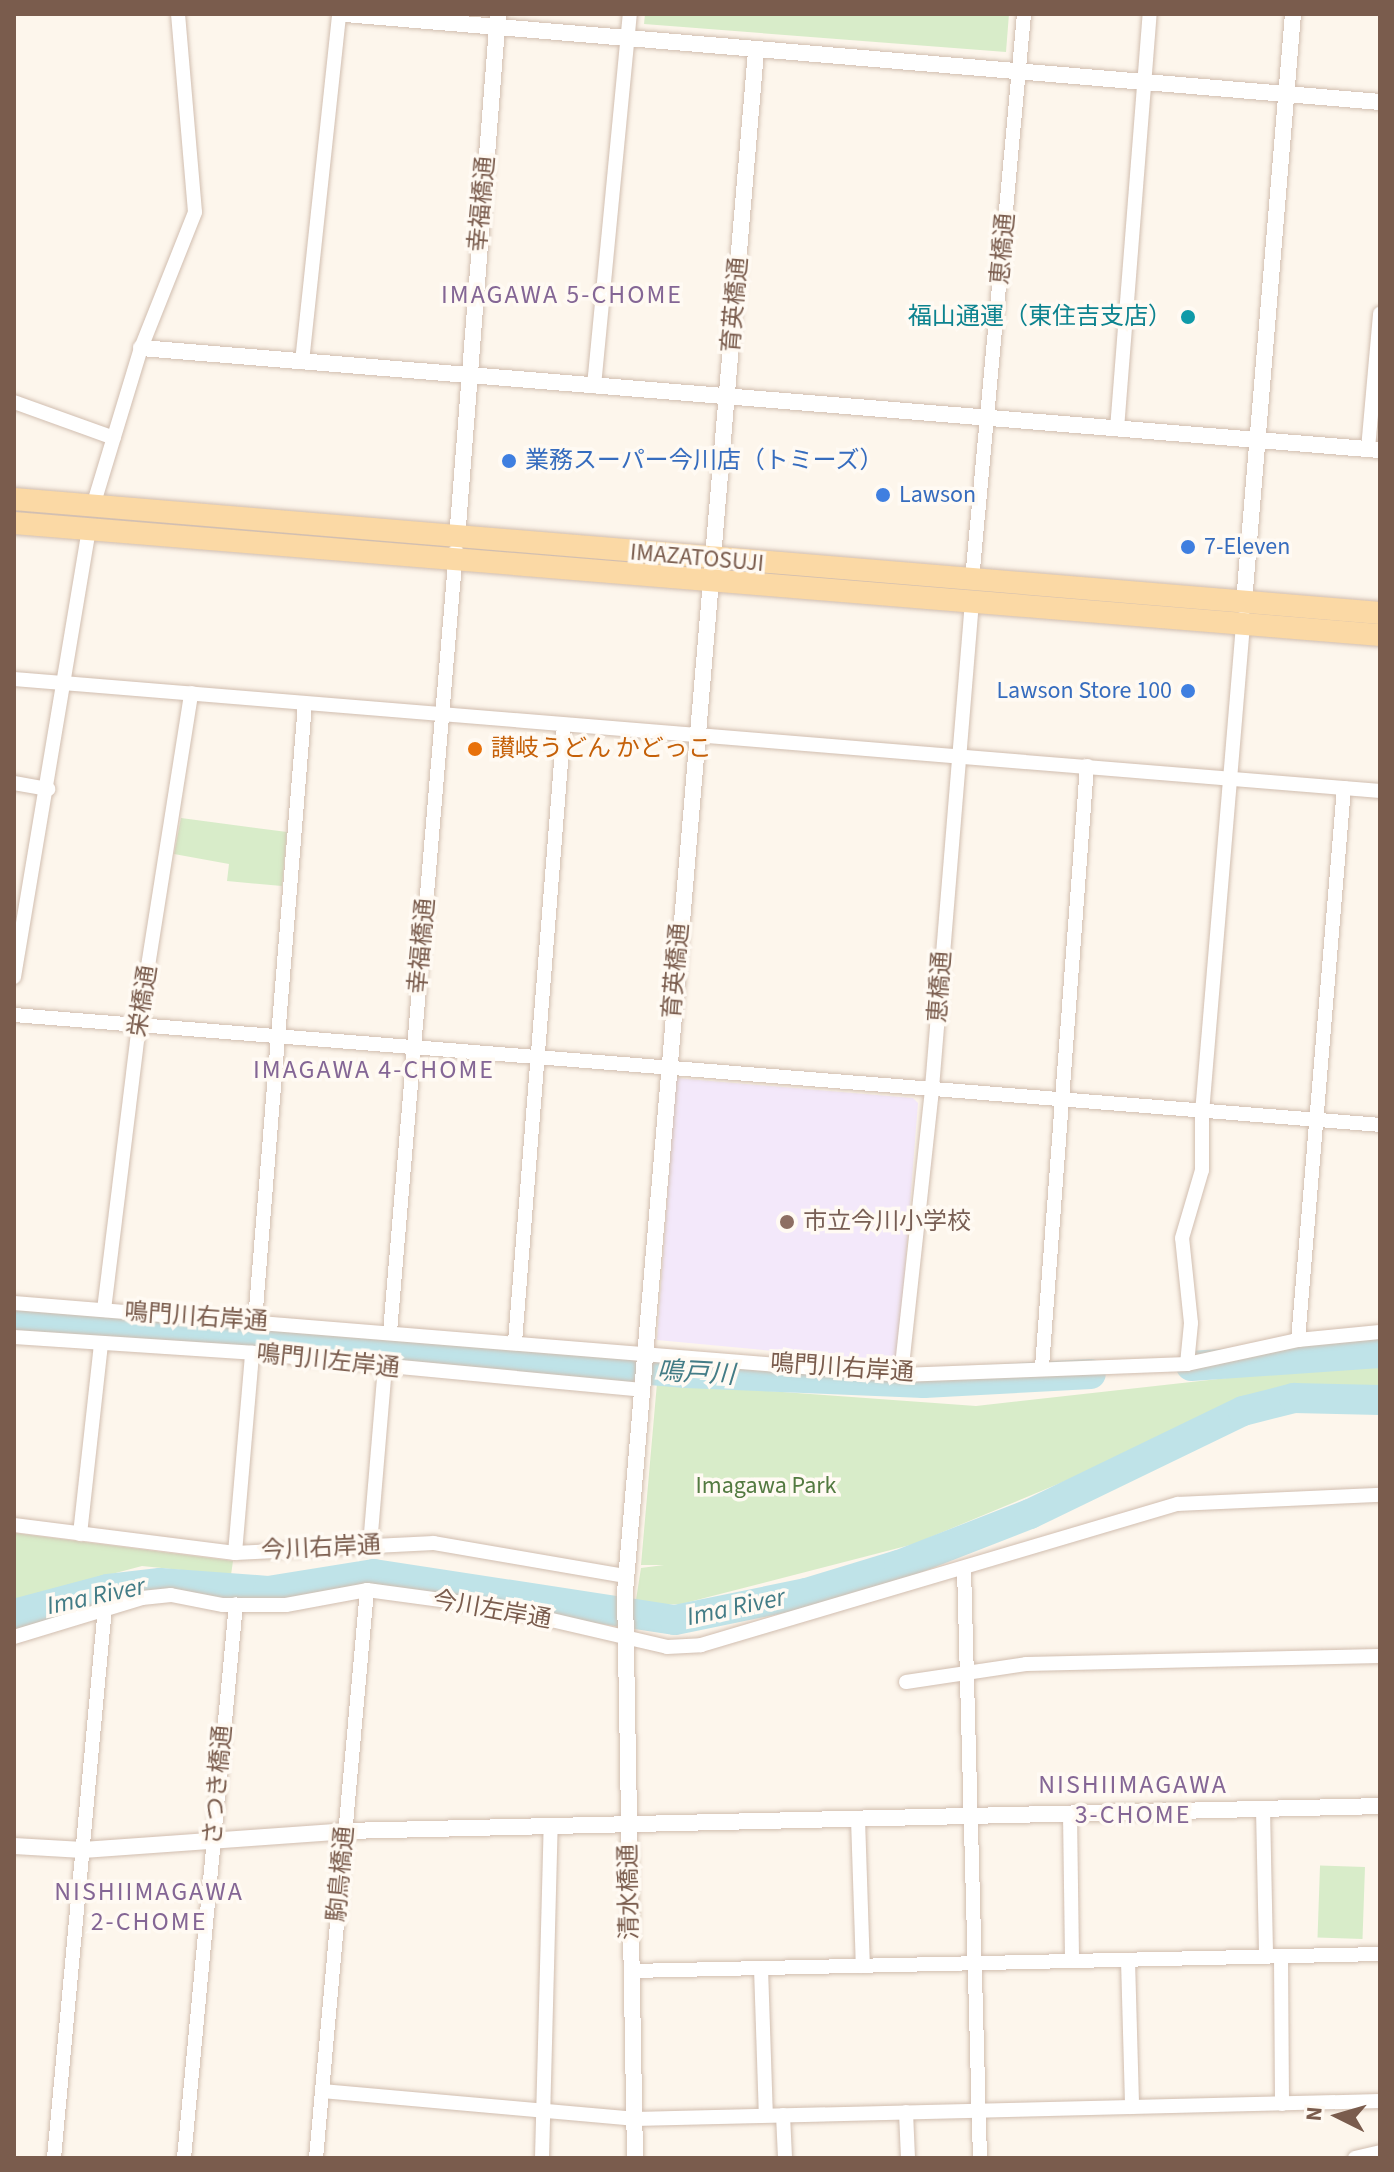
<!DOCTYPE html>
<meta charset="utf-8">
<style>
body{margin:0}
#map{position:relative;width:1394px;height:2172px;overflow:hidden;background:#fdf6ec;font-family:"Source Sans 3","Noto Sans JP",sans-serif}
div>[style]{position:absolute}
.education>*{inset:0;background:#f3e8fa}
.green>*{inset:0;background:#d8ecc9;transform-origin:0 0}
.river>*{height:30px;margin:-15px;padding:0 15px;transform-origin:15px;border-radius:15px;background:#bfe3e8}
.roads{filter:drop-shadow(0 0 2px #d1beb0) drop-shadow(0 0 2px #d1beb0)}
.minor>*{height:14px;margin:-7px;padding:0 7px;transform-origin:7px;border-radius:7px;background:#fff}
.tertiary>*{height:16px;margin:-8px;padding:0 8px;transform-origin:8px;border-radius:8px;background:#fff}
.primary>*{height:22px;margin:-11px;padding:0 11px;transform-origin:11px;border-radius:11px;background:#fbd9a5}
.dots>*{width:22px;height:22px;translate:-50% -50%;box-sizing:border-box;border:4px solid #fffaf3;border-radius:50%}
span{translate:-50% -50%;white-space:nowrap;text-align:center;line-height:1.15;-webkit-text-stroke:7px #fffaf3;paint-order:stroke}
.street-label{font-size:24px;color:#7a5c4d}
.culture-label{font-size:24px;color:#0d838f}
.right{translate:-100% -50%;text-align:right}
.shop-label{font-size:24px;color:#366cbe}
.left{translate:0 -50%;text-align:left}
.food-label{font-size:24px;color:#c56008}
.education-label{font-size:24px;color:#785e54}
.park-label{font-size:24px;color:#537a41}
.neighbourhood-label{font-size:26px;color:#846695;letter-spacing:2px}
.water-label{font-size:26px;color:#437c86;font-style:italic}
.frame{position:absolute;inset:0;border:16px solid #7a5c4d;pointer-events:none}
.north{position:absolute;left:1298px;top:2076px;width:80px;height:80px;-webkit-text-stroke:6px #fffaf3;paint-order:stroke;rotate:275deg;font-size:22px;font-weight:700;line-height:32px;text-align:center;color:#7a5c4d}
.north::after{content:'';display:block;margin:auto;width:28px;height:36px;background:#7a5c4d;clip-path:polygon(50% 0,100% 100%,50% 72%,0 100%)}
</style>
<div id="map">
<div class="education">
<i style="clip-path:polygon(676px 1078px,913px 1098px,918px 1103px,898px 1357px,890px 1362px,657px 1340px)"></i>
</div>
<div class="green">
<i style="clip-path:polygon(645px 14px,1009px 14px,1006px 52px,644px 24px)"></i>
<i style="clip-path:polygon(181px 818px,287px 832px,282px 886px,227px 881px,229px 864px,174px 854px)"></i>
<i style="clip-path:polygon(1380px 1361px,1380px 1390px,1269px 1396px,914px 1544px,681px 1604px,635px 1606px,641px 1568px,664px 1565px,641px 1565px,657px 1383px,976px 1406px)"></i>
<i style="clip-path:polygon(14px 1533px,233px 1561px,231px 1575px,142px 1566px,14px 1600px)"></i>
<i style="left:1365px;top:1867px;width:72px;height:45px;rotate:92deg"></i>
</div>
<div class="river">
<i style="left:14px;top:1316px;width:674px;rotate:4.85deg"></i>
<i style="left:686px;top:1373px;width:238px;rotate:2.4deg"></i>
<i style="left:924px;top:1383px;width:167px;rotate:-3.1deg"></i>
<i style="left:1191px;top:1366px;width:189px;rotate:-3.9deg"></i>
<i style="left:14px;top:1614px;width:97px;rotate:-14.9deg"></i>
<i style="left:108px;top:1589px;width:52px;rotate:-6.6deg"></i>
<i style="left:160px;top:1583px;width:108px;rotate:4.2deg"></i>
<i style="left:268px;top:1591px;width:107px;rotate:-9.1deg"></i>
<i style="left:374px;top:1574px;width:304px;rotate:8.7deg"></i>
<i style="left:675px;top:1620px;width:134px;rotate:-11.6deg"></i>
<i style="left:806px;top:1593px;width:97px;rotate:-16.8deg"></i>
<i style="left:899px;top:1565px;width:141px;rotate:-21.3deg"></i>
<i style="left:1030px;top:1514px;width:237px;rotate:-25.8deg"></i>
<i style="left:1243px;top:1411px;width:53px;rotate:-14.3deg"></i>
<i style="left:1294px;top:1398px;width:86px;rotate:1.3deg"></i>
</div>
<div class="roads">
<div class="minor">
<i style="left:302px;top:362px;width:350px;rotate:-83.9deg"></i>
<i style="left:594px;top:386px;width:374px;rotate:-84.5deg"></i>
<i style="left:14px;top:402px;width:106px;rotate:19.8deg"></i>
<i style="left:1117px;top:429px;width:416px;rotate:-85.5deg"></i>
<i style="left:1368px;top:449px;width:136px;rotate:-84.9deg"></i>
<i style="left:93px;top:506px;width:165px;rotate:-73.1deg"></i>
<i style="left:141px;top:348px;width:146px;rotate:-68.3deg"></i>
<i style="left:195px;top:212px;width:199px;rotate:-94.9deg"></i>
<i style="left:972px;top:580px;width:568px;rotate:-84.75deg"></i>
<i style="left:14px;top:679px;width:1371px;rotate:4.69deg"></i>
<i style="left:14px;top:783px;width:35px;rotate:10deg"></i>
<i style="left:14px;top:977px;width:454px;rotate:-80.5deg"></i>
<i style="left:14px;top:1015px;width:1370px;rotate:4.6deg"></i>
<i style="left:14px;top:1303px;width:890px;rotate:4.64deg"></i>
<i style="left:901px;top:1375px;width:286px;rotate:-2.2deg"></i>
<i style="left:1187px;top:1364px;width:114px;rotate:-12.2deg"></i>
<i style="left:1298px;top:1340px;width:82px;rotate:-5.6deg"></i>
<i style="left:104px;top:1310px;width:289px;rotate:-83deg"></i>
<i style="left:139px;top:1023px;width:334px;rotate:-81deg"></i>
<i style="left:255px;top:1321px;width:619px;rotate:-85.37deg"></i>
<i style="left:390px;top:1332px;width:784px;rotate:-85.17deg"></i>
<i style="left:14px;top:1337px;width:239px;rotate:3.8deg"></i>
<i style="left:252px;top:1353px;width:392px;rotate:5.4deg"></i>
<i style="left:1298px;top:1340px;width:554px;rotate:-85.24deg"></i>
<i style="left:515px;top:1342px;width:619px;rotate:-85.46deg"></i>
<i style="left:1187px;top:1364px;width:41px;rotate:-84.4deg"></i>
<i style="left:1191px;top:1323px;width:85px;rotate:-96deg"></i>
<i style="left:1182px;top:1238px;width:71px;rotate:-73.6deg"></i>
<i style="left:1202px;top:1170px;width:57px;rotate:-90deg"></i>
<i style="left:1202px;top:1113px;width:497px;rotate:-85.2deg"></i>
<i style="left:1042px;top:1367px;width:603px;rotate:-85.72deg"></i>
<i style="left:901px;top:1375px;width:289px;rotate:-83.8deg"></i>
<i style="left:932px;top:1088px;width:491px;rotate:-85.3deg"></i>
<i style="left:14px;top:1525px;width:223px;rotate:7.2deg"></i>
<i style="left:235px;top:1553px;width:199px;rotate:-2.9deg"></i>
<i style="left:434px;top:1543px;width:195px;rotate:9.8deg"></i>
<i style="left:80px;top:1534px;width:191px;rotate:-83.7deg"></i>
<i style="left:370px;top:1545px;width:178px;rotate:-85.2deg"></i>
<i style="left:235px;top:1553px;width:201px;rotate:-85.1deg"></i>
<i style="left:964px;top:1568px;width:590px;rotate:88.45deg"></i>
<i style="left:14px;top:1637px;width:134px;rotate:-16.9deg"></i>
<i style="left:142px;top:1598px;width:29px;rotate:-6deg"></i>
<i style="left:171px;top:1595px;width:53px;rotate:10.9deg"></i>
<i style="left:223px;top:1605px;width:63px"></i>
<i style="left:286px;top:1605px;width:82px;rotate:-10.5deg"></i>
<i style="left:367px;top:1590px;width:134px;rotate:7.7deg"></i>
<i style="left:500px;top:1608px;width:171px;rotate:13.1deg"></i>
<i style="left:667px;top:1647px;width:34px;rotate:-3deg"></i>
<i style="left:701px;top:1645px;width:497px;rotate:-16.5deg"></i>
<i style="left:1178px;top:1504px;width:202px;rotate:-2.6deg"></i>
<i style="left:906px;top:1682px;width:121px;rotate:-8.5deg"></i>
<i style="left:1026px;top:1664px;width:354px;rotate:-1.3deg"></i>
<i style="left:1263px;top:1809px;width:148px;rotate:88.8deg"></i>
<i style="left:1070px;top:1814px;width:147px;rotate:89.2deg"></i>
<i style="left:858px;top:1819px;width:147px;rotate:88.1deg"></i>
<i style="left:1281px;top:1957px;width:147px;rotate:89.6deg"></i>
<i style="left:1128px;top:1960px;width:147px;rotate:88.4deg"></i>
<i style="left:761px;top:1968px;width:147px;rotate:88.1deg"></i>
<i style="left:631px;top:1971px;width:749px;rotate:-1.3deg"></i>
<i style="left:322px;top:2091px;width:313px;rotate:5.1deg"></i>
<i style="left:634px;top:2119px;width:746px;rotate:-1.38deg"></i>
<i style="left:906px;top:2112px;width:46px;rotate:87.5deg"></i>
<i style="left:783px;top:2115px;width:43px;rotate:87.3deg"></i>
<i style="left:54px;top:2158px;width:553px;rotate:-84.71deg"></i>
<i style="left:184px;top:2158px;width:556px;rotate:-84.64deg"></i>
<i style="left:316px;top:2158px;width:570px;rotate:-84.87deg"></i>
<i style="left:542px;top:2158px;width:333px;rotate:-88.5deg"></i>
<i style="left:1355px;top:2158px;width:26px;rotate:-13deg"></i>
</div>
<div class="tertiary">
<i style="left:345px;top:14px;width:1039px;rotate:4.86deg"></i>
<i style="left:141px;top:348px;width:1243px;rotate:4.71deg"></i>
<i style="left:457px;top:539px;width:527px;rotate:-85.53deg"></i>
<i style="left:1244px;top:602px;width:590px;rotate:-85.24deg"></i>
<i style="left:14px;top:1846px;width:69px;rotate:3.3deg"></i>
<i style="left:83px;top:1850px;width:263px;rotate:-4.1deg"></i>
<i style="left:345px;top:1831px;width:1035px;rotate:-1.38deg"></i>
<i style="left:635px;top:2158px;width:566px;rotate:-91.01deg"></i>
<i style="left:625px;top:1592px;width:1547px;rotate:-85.14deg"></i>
</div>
<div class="primary">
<i style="left:14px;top:499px;width:1371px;rotate:4.77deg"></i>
<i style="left:14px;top:523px;width:1371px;rotate:4.69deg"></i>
</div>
</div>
<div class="dots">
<i style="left:1188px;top:317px;background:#0f9aa8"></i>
<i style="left:509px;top:461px;background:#3f7fe0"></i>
<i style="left:883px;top:495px;background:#3f7fe0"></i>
<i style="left:1188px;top:547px;background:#3f7fe0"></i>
<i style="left:1188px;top:691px;background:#3f7fe0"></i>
<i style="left:475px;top:749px;background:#e8710a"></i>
<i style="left:787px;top:1222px;background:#8d6e63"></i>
</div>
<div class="street-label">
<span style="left:482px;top:204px;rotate:-85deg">幸福橋通</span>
<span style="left:1003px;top:249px;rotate:-85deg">恵橋通</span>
<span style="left:735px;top:305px;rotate:-85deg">育英橋通</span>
<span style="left:697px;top:558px;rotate:5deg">IMAZATOSUJI</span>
<span style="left:422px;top:946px;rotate:-85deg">幸福橋通</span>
<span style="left:676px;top:971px;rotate:-85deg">育英橋通</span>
<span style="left:940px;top:987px;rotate:-86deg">恵橋通</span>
<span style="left:143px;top:1001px;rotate:-81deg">栄橋通</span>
<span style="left:196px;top:1317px;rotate:4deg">鳴門川右岸通</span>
<span style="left:328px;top:1361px;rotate:6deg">鳴門川左岸通</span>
<span style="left:842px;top:1368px;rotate:4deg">鳴門川右岸通</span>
<span style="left:321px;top:1548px;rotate:-3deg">今川右岸通</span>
<span style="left:492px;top:1610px;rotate:10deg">今川左岸通</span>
<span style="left:218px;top:1785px;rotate:-85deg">さつき橋通</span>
<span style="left:341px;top:1874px;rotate:-85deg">駒鳥橋通</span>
<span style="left:629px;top:1892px;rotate:-91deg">清水橋通</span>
</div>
<div class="culture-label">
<span class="right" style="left:1172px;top:317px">福山通運（東住吉支店）</span>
</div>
<div class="shop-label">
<span class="left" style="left:525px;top:461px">業務スーパー今川店（トミーズ）</span>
<span class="left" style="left:899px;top:495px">Lawson</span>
<span class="left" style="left:1204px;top:547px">7-Eleven</span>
<span class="right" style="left:1172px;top:691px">Lawson Store 100</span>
</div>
<div class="food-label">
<span class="left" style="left:491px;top:749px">讃岐うどん かどっこ</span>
</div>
<div class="education-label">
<span class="left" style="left:803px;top:1222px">市立今川小学校</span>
</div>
<div class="park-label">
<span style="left:766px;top:1486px">Imagawa Park</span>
</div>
<div class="neighbourhood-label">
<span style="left:562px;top:295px">IMAGAWA 5-CHOME</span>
<span style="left:374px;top:1070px">IMAGAWA 4-CHOME</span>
<span style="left:1133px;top:1800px">NISHIIMAGAWA<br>3-CHOME</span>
<span style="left:149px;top:1907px">NISHIIMAGAWA<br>2-CHOME</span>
</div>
<div class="water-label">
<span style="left:696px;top:1373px;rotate:3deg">鳴戸川</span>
<span style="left:96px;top:1596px;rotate:-12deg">Ima River</span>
<span style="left:736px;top:1607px;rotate:-12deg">Ima River</span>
</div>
<div class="frame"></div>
<div class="north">N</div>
</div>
